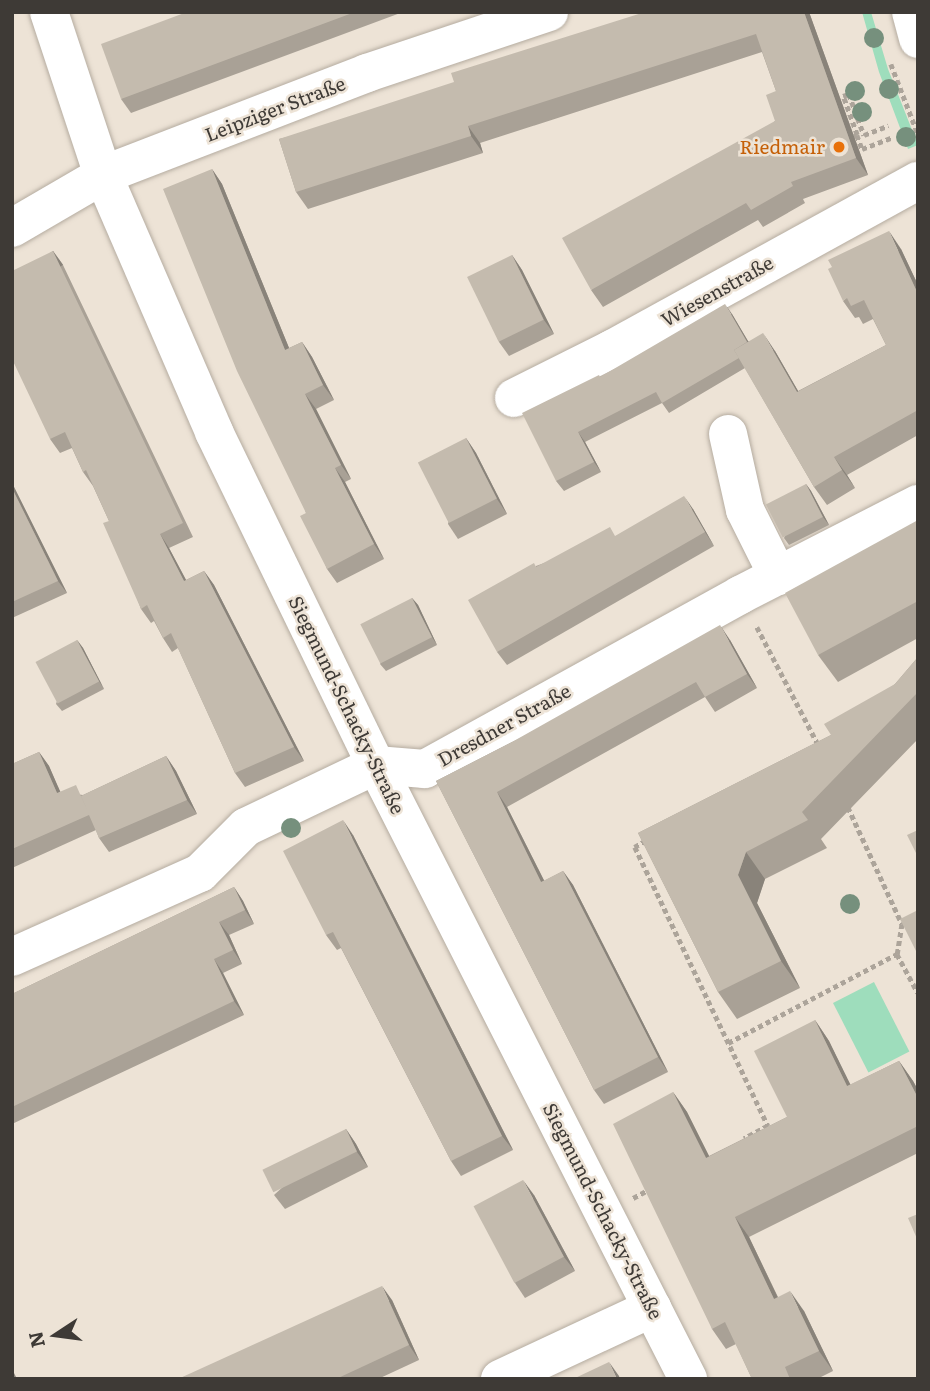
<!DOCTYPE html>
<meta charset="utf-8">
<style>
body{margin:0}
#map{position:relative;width:930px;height:1391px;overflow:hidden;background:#ede3d6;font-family:Literata,serif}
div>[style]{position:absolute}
.green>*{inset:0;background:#9eddbc;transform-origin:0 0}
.path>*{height:4.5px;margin-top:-2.25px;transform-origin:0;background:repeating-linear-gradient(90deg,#aca49a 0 5px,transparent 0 8.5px)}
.roads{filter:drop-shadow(0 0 2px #b5aca0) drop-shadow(0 0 2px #b5aca0)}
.minor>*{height:38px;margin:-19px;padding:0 19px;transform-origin:19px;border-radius:19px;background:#fff}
.trees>*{width:20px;height:20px;margin:-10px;border-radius:50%;background:#76907d}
.wall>*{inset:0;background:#a9a196}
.shaded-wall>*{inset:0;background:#89837a;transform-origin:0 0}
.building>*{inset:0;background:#c4bbae;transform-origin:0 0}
.dots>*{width:19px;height:19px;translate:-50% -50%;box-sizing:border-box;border:4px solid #ede3d6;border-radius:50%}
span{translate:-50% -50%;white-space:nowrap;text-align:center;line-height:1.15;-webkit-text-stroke:5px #ede3d6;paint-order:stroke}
.street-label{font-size:19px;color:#3e3a36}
.food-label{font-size:19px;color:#c56008}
.right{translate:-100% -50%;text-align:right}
.frame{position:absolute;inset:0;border:14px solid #3e3a36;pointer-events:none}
.north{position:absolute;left:21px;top:1300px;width:70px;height:70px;-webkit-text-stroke:5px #ede3d6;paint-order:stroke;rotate:257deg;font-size:19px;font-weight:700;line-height:28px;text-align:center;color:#3e3a36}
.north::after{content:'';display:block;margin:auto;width:24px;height:32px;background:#3e3a36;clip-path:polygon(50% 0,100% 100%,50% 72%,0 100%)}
</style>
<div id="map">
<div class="green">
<i style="clip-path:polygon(862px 12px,871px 12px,888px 69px,918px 145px,908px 149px,879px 72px)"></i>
<i style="left:874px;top:982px;width:78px;height:46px;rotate:63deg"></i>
</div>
<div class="path">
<i style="left:891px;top:64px;width:75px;rotate:68.9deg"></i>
<i style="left:857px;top:135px;width:15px;rotate:70deg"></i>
<i style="left:862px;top:149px;width:33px;rotate:-21deg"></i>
<i style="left:854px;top:136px;width:3px;rotate:-18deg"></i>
<i style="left:857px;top:135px;width:41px;rotate:-109.7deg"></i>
<i style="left:843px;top:96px;width:6px;rotate:-18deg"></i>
<i style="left:849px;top:94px;width:44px;rotate:69.9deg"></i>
<i style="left:864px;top:135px;width:26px;rotate:-21deg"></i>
<i style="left:757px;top:627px;width:134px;rotate:62.5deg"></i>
<i style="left:848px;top:807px;width:129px;rotate:65.2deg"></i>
<i style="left:902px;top:924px;width:17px;rotate:-24deg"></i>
<i style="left:646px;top:841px;width:13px;rotate:151deg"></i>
<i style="left:635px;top:847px;width:309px;rotate:64.5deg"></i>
<i style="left:768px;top:1126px;width:27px;rotate:152deg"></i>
<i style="left:897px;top:954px;width:30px;rotate:-81deg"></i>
<i style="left:728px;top:1043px;width:191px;rotate:-27.8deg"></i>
<i style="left:897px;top:954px;width:44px;rotate:61.7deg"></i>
<i style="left:633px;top:1198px;width:19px;rotate:-28deg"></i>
</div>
<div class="roads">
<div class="minor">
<i style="left:49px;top:12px;width:172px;rotate:71.7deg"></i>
<i style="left:103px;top:175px;width:280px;rotate:66.6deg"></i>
<i style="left:214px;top:432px;width:370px;rotate:64.1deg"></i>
<i style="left:376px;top:765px;width:689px;rotate:63.06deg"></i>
<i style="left:911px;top:12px;width:28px;rotate:75deg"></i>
<i style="left:12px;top:228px;width:105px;rotate:-30.2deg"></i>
<i style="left:103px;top:175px;width:283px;rotate:-21.1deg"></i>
<i style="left:367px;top:73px;width:192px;rotate:-18.5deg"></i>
<i style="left:514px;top:398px;width:110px;rotate:-26.6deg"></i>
<i style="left:612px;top:349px;width:349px;rotate:-28.8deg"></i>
<i style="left:728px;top:434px;width:78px;rotate:77.4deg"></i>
<i style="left:745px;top:510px;width:74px;rotate:63.4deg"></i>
<i style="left:12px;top:957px;width:206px;rotate:-24.1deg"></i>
<i style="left:200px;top:873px;width:65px;rotate:-45deg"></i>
<i style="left:246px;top:827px;width:144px;rotate:-25.5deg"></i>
<i style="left:376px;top:765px;width:49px;rotate:4.7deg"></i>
<i style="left:425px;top:769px;width:360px;rotate:-28.9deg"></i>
<i style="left:740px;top:595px;width:200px;rotate:-27.1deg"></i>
<i style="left:500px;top:1379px;width:168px;rotate:-25deg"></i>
</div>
</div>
<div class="trees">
<i style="left:874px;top:38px"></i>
<i style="left:889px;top:89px"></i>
<i style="left:855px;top:91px"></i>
<i style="left:862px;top:112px"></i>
<i style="left:906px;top:137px"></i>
<i style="left:291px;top:828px"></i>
<i style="left:850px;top:904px"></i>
</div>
<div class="wall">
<i style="clip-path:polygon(187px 12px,403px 12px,131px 113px,121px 99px)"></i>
<i style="clip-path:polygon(809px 12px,868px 175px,803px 199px,805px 203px,763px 227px,758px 220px,603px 307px,591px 290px,775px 121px,776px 91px,762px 52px,480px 143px,483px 153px,308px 209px,296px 192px,279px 139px)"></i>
<i style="clip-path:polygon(212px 169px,222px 184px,289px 348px,302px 342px,312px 357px,334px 400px,316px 409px,351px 479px,345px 482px,384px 559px,337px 583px,327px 569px,306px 513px)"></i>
<i style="clip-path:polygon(901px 249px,918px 285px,918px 435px,847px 475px,855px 488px,827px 505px,814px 487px,745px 368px,669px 413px,662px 403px,585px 442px,601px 472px,564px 491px,556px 481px,600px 377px,732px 314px,748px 341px,775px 351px,798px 391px,886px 345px,873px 319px,863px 324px,859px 317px,855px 318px,843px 301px)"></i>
<i style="clip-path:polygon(53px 251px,63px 265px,193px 537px,169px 548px,186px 580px,204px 571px,214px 585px,304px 761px,245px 787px,235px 773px,178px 648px,172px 652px,163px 638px,154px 621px,151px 623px,141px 609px,109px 521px,93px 486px,83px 472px,72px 448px,60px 453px,50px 439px)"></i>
<i style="clip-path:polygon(512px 255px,522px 270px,554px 334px,509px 356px,499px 342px)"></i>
<i style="clip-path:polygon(466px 438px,476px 453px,507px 514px,458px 539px,448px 524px)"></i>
<i style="clip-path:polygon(12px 483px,67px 593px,12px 618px)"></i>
<i style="clip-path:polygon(806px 484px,811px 491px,829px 525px,789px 545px,784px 538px)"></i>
<i style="clip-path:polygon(693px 509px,714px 546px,507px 665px,497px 652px,536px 566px)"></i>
<i style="clip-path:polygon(918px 520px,918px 638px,838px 682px,818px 655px)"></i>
<i style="clip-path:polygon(412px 598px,418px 605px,437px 645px,386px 671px,380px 664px)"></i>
<i style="clip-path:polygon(77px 640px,83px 648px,104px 689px,62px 711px,56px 704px)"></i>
<i style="clip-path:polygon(730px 640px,757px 688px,715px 712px,705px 697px,507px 807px,544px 881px,563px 871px,573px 885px,668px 1072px,604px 1104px,594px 1090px,436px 781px,512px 742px)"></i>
<i style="clip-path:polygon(918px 657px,918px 739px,821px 839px,827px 848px,765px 879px,757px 903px,800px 988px,737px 1019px,718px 992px,638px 833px,831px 735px,895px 684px)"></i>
<i style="clip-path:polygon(39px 752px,49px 766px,60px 792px,83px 795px,166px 756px,176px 771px,197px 814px,109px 852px,99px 838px,96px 830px,12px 868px,12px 764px)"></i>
<i style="clip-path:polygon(353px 835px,513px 1150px,461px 1176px,451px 1161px,341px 948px,337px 950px,326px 935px)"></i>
<i style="clip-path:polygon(234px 887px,243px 901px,254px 924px,229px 935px,242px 964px,223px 973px,244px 1015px,12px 1124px,12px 994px)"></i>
<i style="clip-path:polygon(815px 1020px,829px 1041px,850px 1085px,899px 1061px,913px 1081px,918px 1090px,918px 1153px,749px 1237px,778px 1297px,804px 1311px,833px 1371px,817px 1379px,752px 1379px,736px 1344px,726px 1349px,712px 1329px,673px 1092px,687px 1112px,709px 1156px,787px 1117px)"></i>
<i style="clip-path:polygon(346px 1129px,356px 1144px,368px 1167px,285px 1209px,274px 1195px)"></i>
<i style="clip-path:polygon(534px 1195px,575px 1271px,525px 1298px,515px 1283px)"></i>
<i style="clip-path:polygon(392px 1300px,419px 1360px,378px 1379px,178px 1379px)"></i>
</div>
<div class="shaded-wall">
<i style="clip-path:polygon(804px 12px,809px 12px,868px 175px,856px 158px)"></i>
<i style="clip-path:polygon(468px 126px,480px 143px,483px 153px,471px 136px)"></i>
<i style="clip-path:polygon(212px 169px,222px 184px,296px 365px,285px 350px)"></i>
<i style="clip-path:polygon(889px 231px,901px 249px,918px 285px,918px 294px)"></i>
<i style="left:53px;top:251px;width:17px;height:301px;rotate:54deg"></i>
<i style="clip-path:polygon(512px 255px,522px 270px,554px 334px,544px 320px)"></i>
<i style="clip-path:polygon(725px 304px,732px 314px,759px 360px,752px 350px)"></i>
<i style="clip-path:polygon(763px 333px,775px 351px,809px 410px,797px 392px)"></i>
<i style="clip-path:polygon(302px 342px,312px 357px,334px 400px,323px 385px)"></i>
<i style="clip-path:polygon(305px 394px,316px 409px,351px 479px,341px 465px)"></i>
<i style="clip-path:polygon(578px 432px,585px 442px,601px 472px,594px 462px)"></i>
<i style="clip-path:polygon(466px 438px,476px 453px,507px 514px,497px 499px)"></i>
<i style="clip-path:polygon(834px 457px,847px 475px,855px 488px,842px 470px)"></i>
<i style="clip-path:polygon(335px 468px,345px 482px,384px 559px,374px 544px)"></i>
<i style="clip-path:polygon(12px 483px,67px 593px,58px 581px,12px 488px)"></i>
<i style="clip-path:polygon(806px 484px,811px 491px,829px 525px,823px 517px)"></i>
<i style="clip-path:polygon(684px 496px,693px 509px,714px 546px,705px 532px)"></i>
<i style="clip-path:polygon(160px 534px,169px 548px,194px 595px,184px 581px)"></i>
<i style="clip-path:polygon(204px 571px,214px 585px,304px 761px,294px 747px)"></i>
<i style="clip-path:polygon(412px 598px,418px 605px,437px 645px,432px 637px)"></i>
<i style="clip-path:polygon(720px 625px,730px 640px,757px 688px,747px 674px)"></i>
<i style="clip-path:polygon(77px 640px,83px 648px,104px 689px,99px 681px)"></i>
<i style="clip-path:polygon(39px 752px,49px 766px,67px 807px,57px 793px)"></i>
<i style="clip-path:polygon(166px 756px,176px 771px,197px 814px,187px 800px)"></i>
<i style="clip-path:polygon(497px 792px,507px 807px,552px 896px,541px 882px)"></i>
<i style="clip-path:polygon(343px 820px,353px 835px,513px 1150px,502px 1136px)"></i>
<i style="clip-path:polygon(746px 852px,765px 879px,757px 903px,800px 988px,781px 961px,738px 875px)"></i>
<i style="clip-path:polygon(563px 871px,573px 885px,668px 1072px,658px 1057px)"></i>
<i style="clip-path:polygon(234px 887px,243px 901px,254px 924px,245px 910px)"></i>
<i style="clip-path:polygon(219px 922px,229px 935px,242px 964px,233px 950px)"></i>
<i style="clip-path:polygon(214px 959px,223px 973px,244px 1015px,234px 1001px)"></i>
<i style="clip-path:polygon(815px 1020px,829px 1041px,861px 1106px,847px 1086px)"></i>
<i style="clip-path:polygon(899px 1061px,913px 1081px,918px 1090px,918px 1098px)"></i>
<i style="clip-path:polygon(673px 1092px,687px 1112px,720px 1178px,706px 1158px)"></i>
<i style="clip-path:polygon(346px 1129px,356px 1144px,368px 1167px,357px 1152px)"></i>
<i style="clip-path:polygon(523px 1180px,534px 1195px,575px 1271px,564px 1257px)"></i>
<i style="clip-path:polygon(735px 1217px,749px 1237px,788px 1319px,774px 1299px)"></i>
<i style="clip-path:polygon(382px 1286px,392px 1300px,419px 1360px,409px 1345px)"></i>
<i style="clip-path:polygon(790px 1291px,804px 1311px,833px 1371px,819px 1351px)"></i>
<i style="clip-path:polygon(609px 1362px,619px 1376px,620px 1379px,617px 1379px)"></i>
<i style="clip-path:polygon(12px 1369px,17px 1379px,14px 1379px,12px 1376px)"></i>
</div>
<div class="building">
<i style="clip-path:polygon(187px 12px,355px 12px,121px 99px,101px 44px)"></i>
<i style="clip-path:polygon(645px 12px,804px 12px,856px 158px,791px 182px,793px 186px,751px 210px,746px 203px,591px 290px,562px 238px,775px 121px,766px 95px,776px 91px,756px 34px,468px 126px,471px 136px,296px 192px,279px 139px,454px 82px,451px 73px)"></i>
<i style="clip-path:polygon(212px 169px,285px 350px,302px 342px,323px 385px,305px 394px,341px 465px,335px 468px,374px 544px,327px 569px,300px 516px,306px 513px,237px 371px,163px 189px)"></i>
<i style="clip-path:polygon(889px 231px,918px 294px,918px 410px,834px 457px,842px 470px,814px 487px,734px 350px,763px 333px,797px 392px,886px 345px,864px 300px,851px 306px,847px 298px,843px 301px,828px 269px,832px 267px,828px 260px)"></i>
<i style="clip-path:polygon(53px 251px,183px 523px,160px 534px,184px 581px,204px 571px,294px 747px,235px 773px,171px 633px,163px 638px,147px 605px,141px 609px,103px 523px,109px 521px,86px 470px,83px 472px,65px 432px,50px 439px,12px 359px,12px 271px)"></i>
<i style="left:512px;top:255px;width:72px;height:50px;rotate:64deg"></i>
<i style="clip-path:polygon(725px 304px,747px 342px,734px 350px,739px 358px,662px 403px,656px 392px,578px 432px,594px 462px,556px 481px,522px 413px,599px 375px,600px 377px)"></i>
<i style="left:466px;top:438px;width:68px;height:54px;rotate:63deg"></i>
<i style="left:806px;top:484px;width:37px;height:45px;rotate:63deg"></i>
<i style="clip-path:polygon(12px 488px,58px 581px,12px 602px)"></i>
<i style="clip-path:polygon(684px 496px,705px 532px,497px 652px,468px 600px,534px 563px,536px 567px,610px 527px,615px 536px)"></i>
<i style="clip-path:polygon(918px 520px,918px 601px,818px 655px,785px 593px)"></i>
<i style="left:412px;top:598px;width:44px;height:58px;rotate:63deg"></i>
<i style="clip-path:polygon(720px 625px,747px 674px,705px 697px,696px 682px,497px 792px,541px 882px,563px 871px,658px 1057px,594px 1090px,436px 781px,512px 742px)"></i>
<i style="left:77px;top:640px;width:47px;height:47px;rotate:62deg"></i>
<i style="clip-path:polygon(918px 657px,918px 692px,802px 812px,808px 820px,746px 852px,738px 875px,781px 961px,718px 992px,638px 833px,831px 735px,824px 724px,895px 684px)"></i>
<i style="clip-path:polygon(39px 752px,57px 793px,76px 785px,88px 812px,81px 796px,166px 756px,187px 800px,99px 838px,89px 815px,12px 849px,12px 764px)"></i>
<i style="clip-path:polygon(343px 820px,502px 1136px,451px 1161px,333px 932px,326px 935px,283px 851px)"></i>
<i style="clip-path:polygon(918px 830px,918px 857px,907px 835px)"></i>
<i style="clip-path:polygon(234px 887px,245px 910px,219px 922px,233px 950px,214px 959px,234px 1001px,12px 1107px,12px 994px)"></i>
<i style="clip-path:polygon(918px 910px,918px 955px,900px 919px)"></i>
<i style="clip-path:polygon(815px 1020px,847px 1086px,899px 1061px,918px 1098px,918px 1126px,735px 1217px,774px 1299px,790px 1291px,819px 1351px,785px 1367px,790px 1379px,752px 1379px,725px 1322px,712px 1329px,613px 1124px,673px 1092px,706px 1158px,787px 1117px,754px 1051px)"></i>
<i style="left:346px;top:1129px;width:25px;height:93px;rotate:64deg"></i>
<i style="left:523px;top:1180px;width:87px;height:56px;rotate:62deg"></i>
<i style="clip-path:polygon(918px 1214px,918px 1241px,908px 1218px)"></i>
<i style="clip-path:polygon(382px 1286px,409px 1345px,336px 1379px,178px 1379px)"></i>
<i style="clip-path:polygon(609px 1362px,617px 1379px,573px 1379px)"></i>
</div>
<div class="dots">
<i style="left:839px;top:147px;background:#e8710a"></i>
</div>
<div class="street-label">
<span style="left:275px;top:109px;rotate:-21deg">Leipziger Straße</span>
<span style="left:717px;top:291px;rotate:-29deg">Wiesenstraße</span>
<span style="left:347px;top:705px;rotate:64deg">Siegmund-Schacky-Straße</span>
<span style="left:504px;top:725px;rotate:-29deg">Dresdner Straße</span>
<span style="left:603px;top:1211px;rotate:63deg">Siegmund-Schacky-Straße</span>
</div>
<div class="food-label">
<span class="right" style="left:825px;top:147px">Riedmair</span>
</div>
<div class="frame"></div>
<div class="north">N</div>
</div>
